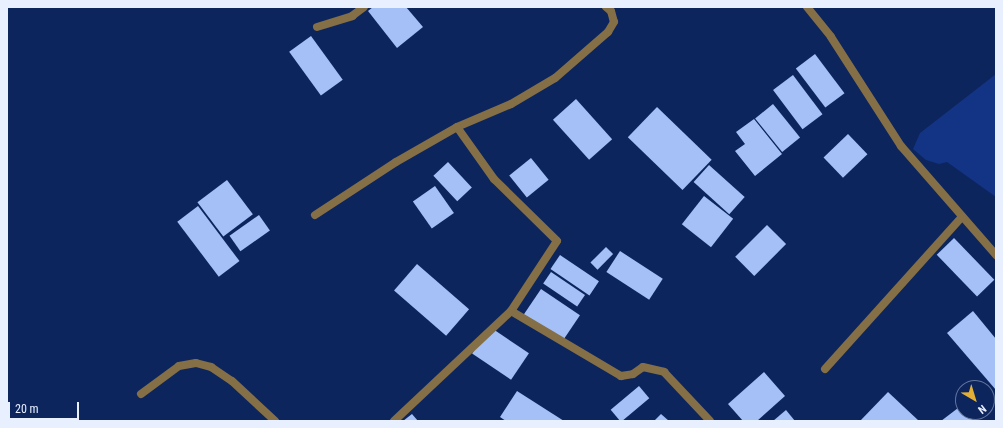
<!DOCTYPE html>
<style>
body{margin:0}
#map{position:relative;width:1003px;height:428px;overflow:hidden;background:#0d255d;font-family:"Roboto Condensed",sans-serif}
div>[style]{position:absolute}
.water>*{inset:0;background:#133484}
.building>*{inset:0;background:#a4c0f7;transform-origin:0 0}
.street>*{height:8px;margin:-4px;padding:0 4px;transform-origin:4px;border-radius:4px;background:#846f47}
span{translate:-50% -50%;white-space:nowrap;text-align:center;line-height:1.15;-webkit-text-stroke:4px #0d255d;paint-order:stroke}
.frame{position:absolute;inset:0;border:8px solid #e8effe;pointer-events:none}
.north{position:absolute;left:955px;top:380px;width:40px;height:40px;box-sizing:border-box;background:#0d255d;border:1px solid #65769d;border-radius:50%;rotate:142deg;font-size:11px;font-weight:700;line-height:16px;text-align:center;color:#e8effe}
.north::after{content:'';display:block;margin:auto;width:14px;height:18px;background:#e3ae35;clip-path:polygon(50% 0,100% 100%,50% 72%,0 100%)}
.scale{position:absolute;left:8px;top:402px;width:71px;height:18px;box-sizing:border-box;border:2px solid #e8effe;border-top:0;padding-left:5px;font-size:12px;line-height:14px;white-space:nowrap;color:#e8effe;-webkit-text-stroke:3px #0d255d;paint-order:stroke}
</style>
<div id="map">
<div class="water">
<i style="clip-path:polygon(996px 74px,996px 197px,947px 162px,939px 164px,926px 160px,913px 149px,920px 133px)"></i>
</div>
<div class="building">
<i style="clip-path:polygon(373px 7px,406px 7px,423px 27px,397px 48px,368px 11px)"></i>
<i style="left:311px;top:36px;width:54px;height:27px;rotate:54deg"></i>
<i style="left:815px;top:54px;width:49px;height:24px;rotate:53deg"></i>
<i style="left:793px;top:75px;width:49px;height:25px;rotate:53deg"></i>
<i style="left:576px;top:99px;width:54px;height:31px;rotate:48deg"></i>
<i style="left:773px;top:104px;width:43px;height:23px;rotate:51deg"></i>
<i style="left:657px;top:107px;width:76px;height:42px;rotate:44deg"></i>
<i style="clip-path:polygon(754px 119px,782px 154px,755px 176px,735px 151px,745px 144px,736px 132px)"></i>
<i style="left:848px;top:134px;width:28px;height:34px;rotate:46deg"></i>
<i style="left:531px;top:158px;width:28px;height:28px;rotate:51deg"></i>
<i style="left:448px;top:162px;width:35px;height:20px;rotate:47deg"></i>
<i style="left:709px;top:165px;width:48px;height:23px;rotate:42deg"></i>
<i style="left:227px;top:180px;width:43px;height:37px;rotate:53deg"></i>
<i style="left:435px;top:186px;width:33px;height:27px;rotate:55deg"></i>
<i style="left:704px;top:196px;width:37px;height:36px;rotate:38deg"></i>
<i style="left:198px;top:206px;width:69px;height:26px;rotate:53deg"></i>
<i style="left:259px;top:215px;width:19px;height:36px;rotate:55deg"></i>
<i style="left:767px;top:225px;width:27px;height:45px;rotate:45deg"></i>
<i style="left:954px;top:238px;width:58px;height:24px;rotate:46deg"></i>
<i style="left:606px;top:247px;width:10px;height:22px;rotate:45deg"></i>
<i style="left:620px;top:251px;width:51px;height:25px;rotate:33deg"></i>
<i style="left:560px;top:255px;width:47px;height:17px;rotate:34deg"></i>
<i style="left:417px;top:264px;width:69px;height:35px;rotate:41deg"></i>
<i style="left:551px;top:272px;width:41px;height:14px;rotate:34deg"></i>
<i style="left:541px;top:289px;width:47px;height:32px;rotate:34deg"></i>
<i style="clip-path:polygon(973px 311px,996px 339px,996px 390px,947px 333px)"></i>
<i style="left:490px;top:327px;width:47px;height:32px;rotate:34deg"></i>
<i style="clip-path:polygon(764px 372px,785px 396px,757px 421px,743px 421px,728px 404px)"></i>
<i style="left:639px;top:386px;width:16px;height:37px;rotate:50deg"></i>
<i style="clip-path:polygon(517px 391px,564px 421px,506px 421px,500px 417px)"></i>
<i style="clip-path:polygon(888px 392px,919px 421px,860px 421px)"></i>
<i style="clip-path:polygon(962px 405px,963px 412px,967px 412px,974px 421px,941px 421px)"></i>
<i style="clip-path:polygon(786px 410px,795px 421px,773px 421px)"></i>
<i style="clip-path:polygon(412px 414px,418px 421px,403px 421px)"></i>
<i style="clip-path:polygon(661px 414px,669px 421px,654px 421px)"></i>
</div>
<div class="street">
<i style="left:606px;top:7px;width:6px;rotate:39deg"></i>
<i style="left:611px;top:11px;width:11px;rotate:75deg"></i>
<i style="left:614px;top:22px;width:12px;rotate:121deg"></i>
<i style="left:608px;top:32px;width:70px;rotate:139deg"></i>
<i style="left:555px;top:78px;width:51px;rotate:149.4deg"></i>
<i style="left:511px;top:104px;width:59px;rotate:156.9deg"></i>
<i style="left:457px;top:127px;width:64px;rotate:54.6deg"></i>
<i style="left:494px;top:179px;width:88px;rotate:44.5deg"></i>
<i style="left:557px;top:241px;width:84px;rotate:123.3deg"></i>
<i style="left:511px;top:311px;width:128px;rotate:30.6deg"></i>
<i style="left:621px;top:376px;width:12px;rotate:-9deg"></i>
<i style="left:633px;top:374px;width:12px;rotate:-35deg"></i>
<i style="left:643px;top:367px;width:22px;rotate:13deg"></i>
<i style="left:664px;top:372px;width:67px;rotate:46.8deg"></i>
<i style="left:807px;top:7px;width:38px;rotate:51deg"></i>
<i style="left:831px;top:37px;width:130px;rotate:57.3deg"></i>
<i style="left:901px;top:146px;width:145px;rotate:48.9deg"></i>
<i style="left:317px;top:27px;width:37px;rotate:-17deg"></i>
<i style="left:352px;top:16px;width:15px;rotate:-37deg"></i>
<i style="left:315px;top:215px;width:97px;rotate:-33.2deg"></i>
<i style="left:396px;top:162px;width:70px;rotate:-29.8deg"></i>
<i style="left:825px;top:369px;width:205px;rotate:-48deg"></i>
<i style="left:141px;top:394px;width:47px;rotate:-36.4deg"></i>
<i style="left:179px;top:366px;width:17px;rotate:-10deg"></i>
<i style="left:196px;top:363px;width:16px;rotate:15deg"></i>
<i style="left:211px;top:367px;width:25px;rotate:34deg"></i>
<i style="left:232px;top:381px;width:59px;rotate:42.9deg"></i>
<i style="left:394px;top:421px;width:161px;rotate:-43.2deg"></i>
</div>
<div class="frame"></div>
<div class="north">N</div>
<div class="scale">20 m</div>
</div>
